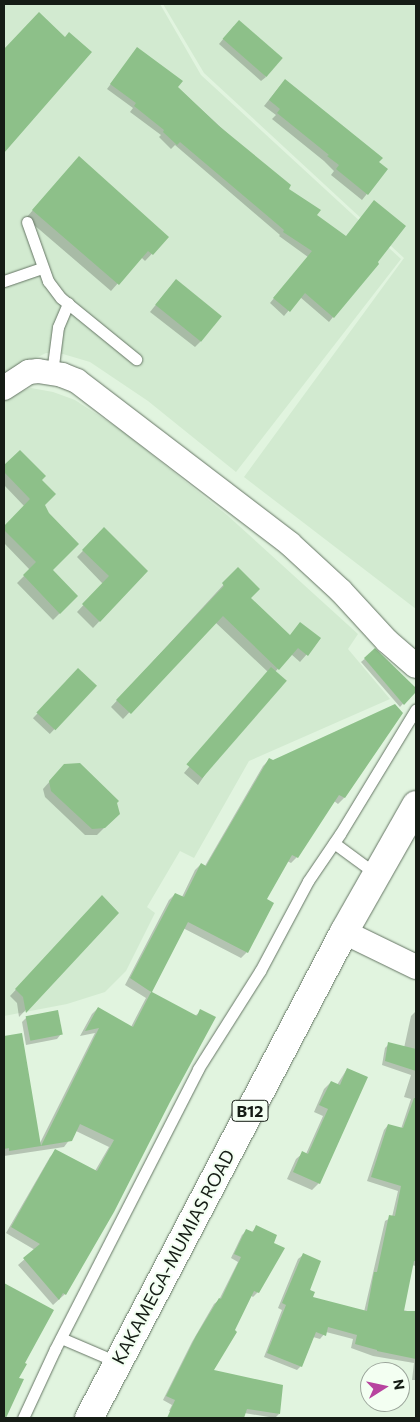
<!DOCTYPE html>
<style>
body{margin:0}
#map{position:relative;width:420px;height:1422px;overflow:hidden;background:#e1f4df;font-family:Commissioner,sans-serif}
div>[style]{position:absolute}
.built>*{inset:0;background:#d2ead0}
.shadow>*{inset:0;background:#0003;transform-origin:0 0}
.building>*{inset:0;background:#8dc089;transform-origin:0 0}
.roads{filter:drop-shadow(0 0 1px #657564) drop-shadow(0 0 1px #657564)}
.service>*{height:11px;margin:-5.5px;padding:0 5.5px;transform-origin:5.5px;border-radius:5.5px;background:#fff}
.minor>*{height:24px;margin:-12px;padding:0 12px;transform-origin:12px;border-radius:12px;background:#fff}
.trunk>*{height:28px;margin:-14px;padding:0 14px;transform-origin:14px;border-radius:14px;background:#fff}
span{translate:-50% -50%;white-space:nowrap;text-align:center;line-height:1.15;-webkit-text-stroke:4px #f3fff2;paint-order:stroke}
.shield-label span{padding:1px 4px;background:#f3fff2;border:1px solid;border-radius:4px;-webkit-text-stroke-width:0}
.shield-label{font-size:16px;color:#151c15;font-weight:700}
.street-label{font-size:18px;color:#151c15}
.frame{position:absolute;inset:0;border:5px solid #151c15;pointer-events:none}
.north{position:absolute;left:360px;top:1362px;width:50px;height:50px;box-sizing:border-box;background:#f3fff2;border:1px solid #9aa49a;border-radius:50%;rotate:80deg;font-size:14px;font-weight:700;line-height:20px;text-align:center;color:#151c15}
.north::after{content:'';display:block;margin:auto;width:18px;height:22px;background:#b7449f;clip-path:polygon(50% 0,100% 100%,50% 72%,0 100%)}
</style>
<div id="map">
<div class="built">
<i style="clip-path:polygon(4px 4px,160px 4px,201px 75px,401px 259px,236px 472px,148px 401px,90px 362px,63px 354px,46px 353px,26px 363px,4px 380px)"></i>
<i style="clip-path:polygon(163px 4px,416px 4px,416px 609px,244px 477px,404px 258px,204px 73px)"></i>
<i style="clip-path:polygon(31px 388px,53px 392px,75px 400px,121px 430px,227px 515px,358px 634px,348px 649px,390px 699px,249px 761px,194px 858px,180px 851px,147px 907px,155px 913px,126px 971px,105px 992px,67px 1004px,4px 1016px,4px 402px,12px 395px)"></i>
</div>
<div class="shadow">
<i style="clip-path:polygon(39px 14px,9px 145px,4px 150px,4px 51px)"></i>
<i style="clip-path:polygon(234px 26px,266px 77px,261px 81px,219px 44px)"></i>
<i style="clip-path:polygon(133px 54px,177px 87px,316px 215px,333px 317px,329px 322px,300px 297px,284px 316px,270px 303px,308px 257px,279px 236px,280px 235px,175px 145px,171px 149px,159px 137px,161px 135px,130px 112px,133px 108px,107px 89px)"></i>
<i style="clip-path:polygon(280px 86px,386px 170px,362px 200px,331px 175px,334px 171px,324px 161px,272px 119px,276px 115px,264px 106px)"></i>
<i style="clip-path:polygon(73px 164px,168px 237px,145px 261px,141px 257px,111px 291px,26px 218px)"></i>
<i style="clip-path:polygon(170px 287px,201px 341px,195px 347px,150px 312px)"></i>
<i style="clip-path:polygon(20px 451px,40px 480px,51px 570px,77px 596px,53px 620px,17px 583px,30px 570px,4px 543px,4px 528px,25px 507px,4px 485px,4px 467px)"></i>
<i style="clip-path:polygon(104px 529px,147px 571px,93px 628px,77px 612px,103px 584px,77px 557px)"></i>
<i style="clip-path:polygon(238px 569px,249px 598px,289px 636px,320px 639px,300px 662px,291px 654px,275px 672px,198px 785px,184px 773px,268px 672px,215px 622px,123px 719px,111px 707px)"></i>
<i style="clip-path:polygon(375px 650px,416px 689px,400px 707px,361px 662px)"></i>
<i style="left:78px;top:670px;width:23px;height:66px;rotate:43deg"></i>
<i style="clip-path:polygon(402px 713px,344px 798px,338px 804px,334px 801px,297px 857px,291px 863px,287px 861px,265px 900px,247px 952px,241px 958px,183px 928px,150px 992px,195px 1016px,201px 1011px,65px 1294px,53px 1305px,18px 1265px,35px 1250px,6px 1233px,50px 1157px,56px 1151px,95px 1171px,109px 1147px,76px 1131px,64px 1147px,4px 1156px,4px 1037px,21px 1034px,39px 1145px,95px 1033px,80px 1036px,92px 1014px,98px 1008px,131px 1027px,146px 998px,125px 985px,169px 900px,175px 894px,182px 897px,195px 870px,201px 864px,205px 866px,263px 766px,269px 760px,273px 762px)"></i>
<i style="clip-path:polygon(58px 772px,115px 803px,118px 814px,97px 835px,85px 835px,45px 797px,43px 789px)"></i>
<i style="clip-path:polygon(96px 903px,118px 913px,19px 1017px,17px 1003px,10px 996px)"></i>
<i style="clip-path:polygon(416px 1011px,416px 1266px,411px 1265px,403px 1310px,416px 1313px,416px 1380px,412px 1380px,414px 1363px,373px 1356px,351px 1348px,353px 1339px,326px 1332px,320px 1339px,313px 1337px,301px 1366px,297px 1370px,264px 1357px,282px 1310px,278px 1308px,298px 1259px,303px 1255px,312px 1298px,364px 1312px,385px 1221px,392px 1217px,398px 1191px,367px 1181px,384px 1130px,388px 1125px,401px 1129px,411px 1099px,404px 1097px,411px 1075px,382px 1065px,385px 1048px,389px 1044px,404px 1048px,411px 1016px)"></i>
<i style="clip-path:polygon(27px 1017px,61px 1034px,57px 1039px,26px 1045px,22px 1022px)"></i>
<i style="clip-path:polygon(347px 1069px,319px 1183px,312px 1190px,287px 1179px,296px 1159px,303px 1153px,306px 1154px,323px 1116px,314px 1112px,324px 1089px,331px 1082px,337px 1085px)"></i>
<i style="clip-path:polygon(256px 1227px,258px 1292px,253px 1297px,250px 1295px,212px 1371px,279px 1414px,275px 1418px,244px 1413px,243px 1418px,196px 1418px,169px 1411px,172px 1405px,163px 1400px,192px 1342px,214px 1304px,219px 1300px,238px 1262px,231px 1258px,242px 1235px,247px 1230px,251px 1233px)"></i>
<i style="clip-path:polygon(4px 1284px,52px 1311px,11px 1381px,4px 1376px)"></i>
</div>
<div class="building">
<i style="clip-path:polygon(39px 12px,65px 37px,69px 32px,92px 52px,4px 153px,4px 49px)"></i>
<i style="left:239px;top:20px;width:58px;height:25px;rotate:41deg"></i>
<i style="clip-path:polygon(137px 47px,183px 81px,178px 87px,219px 126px,291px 185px,289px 189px,321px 210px,317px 215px,346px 236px,374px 200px,406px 226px,378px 262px,379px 264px,334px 318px,305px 293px,290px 312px,273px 298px,312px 251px,283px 232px,284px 230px,180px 142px,177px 145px,163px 132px,164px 130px,134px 106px,136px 103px,110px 84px)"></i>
<i style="clip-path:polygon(285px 79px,383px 158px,379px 162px,388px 169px,368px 195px,336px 169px,339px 165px,327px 156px,329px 155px,277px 113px,280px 109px,269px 100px)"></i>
<i style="clip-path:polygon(79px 156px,169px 237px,153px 255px,148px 251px,119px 285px,32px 210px)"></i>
<i style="left:176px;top:279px;width:59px;height:33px;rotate:39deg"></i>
<i style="clip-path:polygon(20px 450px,46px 476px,42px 480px,56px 494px,45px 505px,49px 513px,79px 544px,53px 570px,78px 596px,60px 614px,23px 575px,36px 562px,4px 530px,4px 526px,30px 499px,4px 472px,4px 465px)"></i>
<i style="clip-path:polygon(104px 527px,148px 571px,100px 622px,82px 604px,109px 576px,82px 550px)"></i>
<i style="clip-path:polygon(238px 567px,260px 589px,251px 598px,290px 635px,300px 622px,321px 638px,308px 656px,298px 648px,279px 670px,223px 616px,131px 714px,116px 700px,224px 586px,222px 583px)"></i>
<i style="clip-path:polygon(375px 648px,416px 688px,416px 692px,404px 705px,364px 658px)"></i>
<i style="left:271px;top:667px;width:21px;height:129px;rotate:41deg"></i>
<i style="left:78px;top:668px;width:26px;height:61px;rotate:43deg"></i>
<i style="clip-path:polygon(395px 704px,403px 713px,345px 798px,339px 795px,298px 858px,292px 855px,267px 899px,274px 903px,248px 953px,188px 922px,152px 992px,197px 1016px,200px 1009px,216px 1017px,170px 1102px,114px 1212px,66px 1295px,63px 1293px,59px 1300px,23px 1258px,40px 1244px,11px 1227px,55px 1149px,97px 1171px,114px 1140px,80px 1124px,72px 1141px,41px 1146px,99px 1028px,85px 1031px,98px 1007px,133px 1027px,151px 992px,130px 978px,175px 893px,184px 897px,201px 863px,206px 866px,269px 758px,273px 760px)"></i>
<i style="clip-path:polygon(80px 763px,119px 801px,117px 803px,120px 814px,105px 828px,92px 829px,51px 791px,49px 781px,64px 764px)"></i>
<i style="clip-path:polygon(102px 895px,119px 913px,26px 1013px,23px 997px,15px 989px)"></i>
<i style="left:58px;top:1010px;width:25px;height:33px;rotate:79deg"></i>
<i style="clip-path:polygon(22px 1033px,41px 1146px,9px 1151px,9px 1148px,4px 1149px,4px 1036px)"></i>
<i style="clip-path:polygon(388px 1042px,416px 1049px,416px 1071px,385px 1061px)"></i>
<i style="clip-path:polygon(347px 1068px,368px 1077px,320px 1184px,293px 1172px,302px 1151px,308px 1154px,328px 1109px,319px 1105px,331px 1081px,340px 1085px)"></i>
<i style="clip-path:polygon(414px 1098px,416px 1098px,416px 1261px,414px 1261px,404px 1311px,416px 1311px,416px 1359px,377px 1351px,377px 1350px,355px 1344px,357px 1335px,328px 1327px,326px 1336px,316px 1332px,302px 1367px,267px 1353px,286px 1305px,282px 1303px,303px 1253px,321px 1261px,310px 1290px,315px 1292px,313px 1297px,367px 1311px,374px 1272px,377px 1272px,389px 1215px,395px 1216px,401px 1186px,371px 1177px,388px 1124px,403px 1128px)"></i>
<i style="clip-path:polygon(256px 1225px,277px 1235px,274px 1243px,285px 1248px,259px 1293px,254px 1291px,235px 1330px,237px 1332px,214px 1370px,283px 1385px,280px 1414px,247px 1409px,244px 1418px,167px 1418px,175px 1400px,166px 1396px,196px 1336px,219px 1298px,221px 1299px,241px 1257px,234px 1254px,246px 1229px,253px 1232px)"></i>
<i style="clip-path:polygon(4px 1283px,54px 1310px,25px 1363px,27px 1364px,19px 1378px,24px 1379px,6px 1418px,4px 1418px)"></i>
</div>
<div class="roads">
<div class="service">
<i style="left:27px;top:222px;width:63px;rotate:70.4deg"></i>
<i style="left:48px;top:281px;width:21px;rotate:53deg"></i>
<i style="left:61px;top:298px;width:97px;rotate:39.1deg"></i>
<i style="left:4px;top:281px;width:40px;rotate:-18.9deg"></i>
<i style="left:52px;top:373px;width:46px;rotate:-82.6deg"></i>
<i style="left:58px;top:327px;width:26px;rotate:-67deg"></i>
<i style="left:334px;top:843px;width:52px;rotate:36.4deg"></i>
<i style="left:61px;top:1338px;width:61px;rotate:23.2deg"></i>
<i style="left:23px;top:1418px;width:76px;rotate:-65.1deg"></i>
<i style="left:55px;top:1349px;width:314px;rotate:-62.9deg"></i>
<i style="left:198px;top:1069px;width:116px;rotate:-57.7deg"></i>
<i style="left:260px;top:971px;width:102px;rotate:-61.9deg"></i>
<i style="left:308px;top:881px;width:57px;rotate:-55.8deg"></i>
<i style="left:340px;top:834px;width:146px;rotate:-58.7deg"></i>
</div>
<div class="minor">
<i style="left:4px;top:388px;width:30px;rotate:-33deg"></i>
<i style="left:29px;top:372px;width:9px;rotate:-6deg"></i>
<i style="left:38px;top:371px;width:24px;rotate:9deg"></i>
<i style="left:62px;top:375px;width:16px;rotate:22deg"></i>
<i style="left:77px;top:381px;width:268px;rotate:37.4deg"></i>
<i style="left:290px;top:544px;width:69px;rotate:42.7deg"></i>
<i style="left:341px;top:591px;width:68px;rotate:47.4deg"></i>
<i style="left:387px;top:641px;width:38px;rotate:41deg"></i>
<i style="left:344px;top:932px;width:80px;rotate:25.9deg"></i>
</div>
<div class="trunk">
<i style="left:89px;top:1418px;width:549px;rotate:-62.31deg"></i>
<i style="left:344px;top:932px;width:146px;rotate:-60.4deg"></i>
</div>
</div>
<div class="shield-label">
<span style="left:250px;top:1111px">B12</span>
</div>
<div class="street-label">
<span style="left:173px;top:1257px;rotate:-62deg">KAKAMEGA-MUMIAS ROAD</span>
</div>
<div class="frame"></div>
<div class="north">N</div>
</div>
